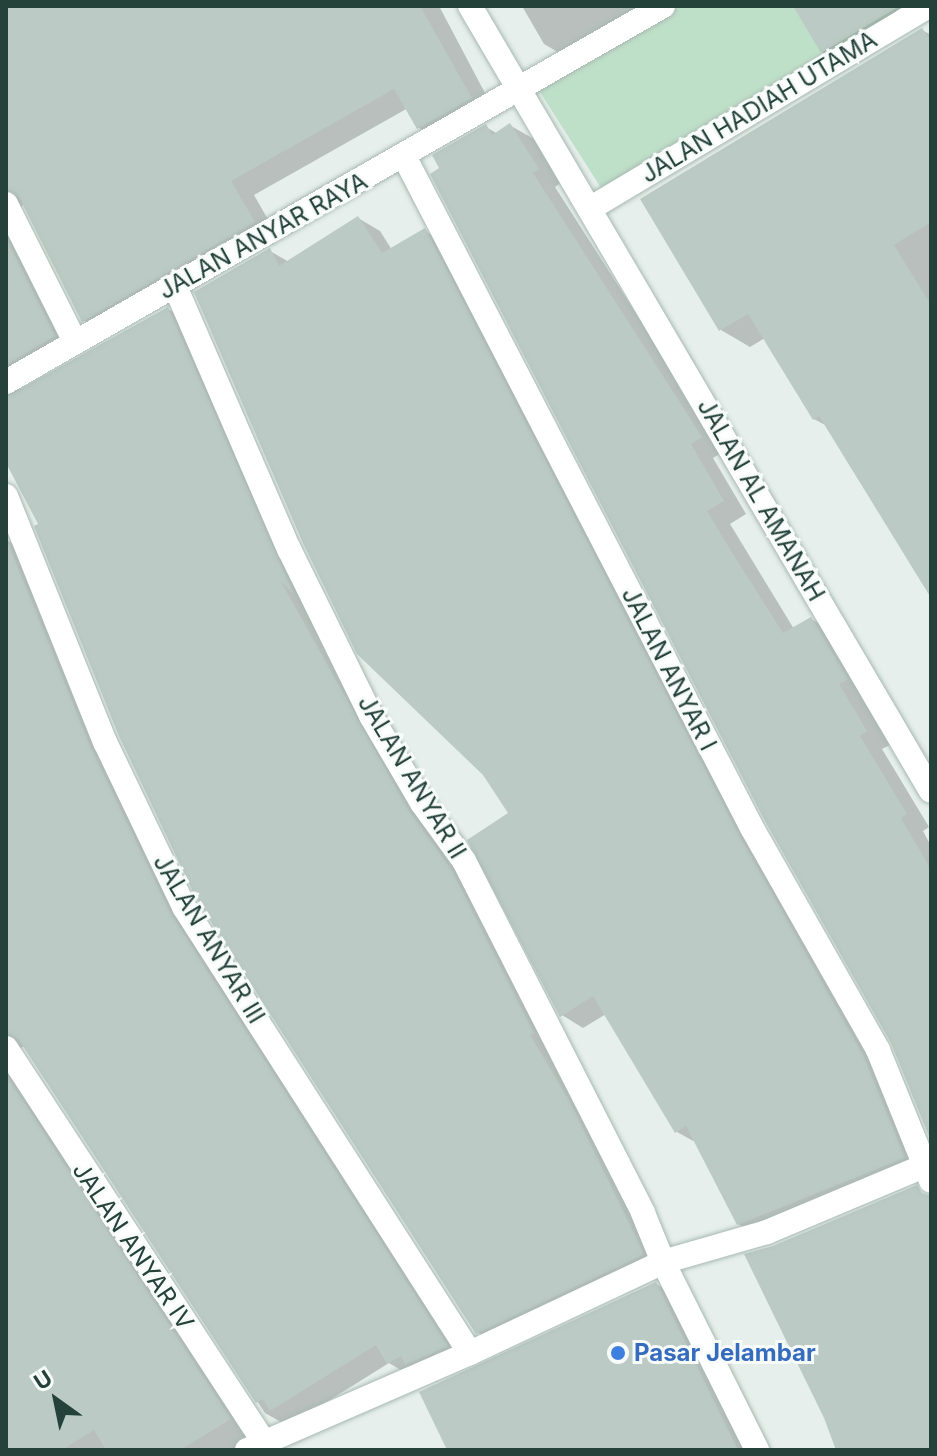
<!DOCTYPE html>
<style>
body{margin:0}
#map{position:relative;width:937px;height:1456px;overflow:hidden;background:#e6efeb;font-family:Inter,sans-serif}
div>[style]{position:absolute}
.green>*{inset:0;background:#bfe0c8}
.shadow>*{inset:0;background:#0003}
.building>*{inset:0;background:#bbcac4}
.roads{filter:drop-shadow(0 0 2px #a8b8b2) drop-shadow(0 0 2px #a8b8b2)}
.street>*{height:24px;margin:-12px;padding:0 12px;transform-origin:12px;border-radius:12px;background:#fff}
.dots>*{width:22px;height:22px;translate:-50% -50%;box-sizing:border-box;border:4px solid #f7fbf9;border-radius:50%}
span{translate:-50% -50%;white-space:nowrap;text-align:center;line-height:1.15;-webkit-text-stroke:6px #f7fbf9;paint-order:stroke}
.street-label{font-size:24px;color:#24423a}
.shop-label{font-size:24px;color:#366cbe;font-weight:700}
.left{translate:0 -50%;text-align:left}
.frame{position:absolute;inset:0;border:8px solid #24423a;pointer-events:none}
.north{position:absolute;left:16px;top:1360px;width:80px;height:80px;-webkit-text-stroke:6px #f7fbf9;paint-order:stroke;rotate:327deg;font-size:22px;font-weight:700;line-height:32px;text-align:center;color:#24423a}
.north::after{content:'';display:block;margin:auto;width:28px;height:36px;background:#24423a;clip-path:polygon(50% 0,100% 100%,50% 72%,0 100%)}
</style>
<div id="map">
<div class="green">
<i style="clip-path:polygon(677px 6px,909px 6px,601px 188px,538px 89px)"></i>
</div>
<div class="shadow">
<i style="clip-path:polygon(6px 6px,439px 6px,495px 112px,443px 142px,419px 128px,408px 108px,254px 195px,278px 237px,107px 334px,83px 320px,24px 203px,15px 217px,79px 351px,23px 382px,16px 396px,168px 309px,192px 323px,433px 827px,666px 1269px,502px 1346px,477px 1332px,6px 459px)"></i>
<i style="clip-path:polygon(522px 6px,667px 6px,573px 61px,544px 44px)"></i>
<i style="clip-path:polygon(796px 6px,913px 6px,833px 58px,822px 52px)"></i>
<i style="clip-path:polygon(922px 30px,931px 35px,931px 594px,827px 426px,814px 419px,765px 338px,750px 347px,721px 330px)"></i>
<i style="clip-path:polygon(511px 126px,534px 139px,561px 183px,555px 187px,724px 451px,713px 458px,746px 514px,730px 524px,794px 629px,811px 619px,835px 632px,870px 693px,862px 698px,890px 745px,882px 749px,929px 827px,923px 831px,931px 846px,931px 1136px,893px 1042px,486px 127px,498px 134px)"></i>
<i style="clip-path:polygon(358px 218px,380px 231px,392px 250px,425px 231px,446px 243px,886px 1071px,926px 1170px,760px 1236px,738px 1224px,697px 1143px,677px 1132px,606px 1014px,583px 1028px,562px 1015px,511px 814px,270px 251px,289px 262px)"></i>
<i style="clip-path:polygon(6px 540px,29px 552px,193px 928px,469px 1359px,411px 1376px,389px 1363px,288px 1426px,265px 1413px,25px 1046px,20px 1048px,256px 1450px,6px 1450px)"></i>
<i style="clip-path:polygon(656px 1284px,667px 1290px,745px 1450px,450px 1450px)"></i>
</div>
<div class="building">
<i style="clip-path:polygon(6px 6px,420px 6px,472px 98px,417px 129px,394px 89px,231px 181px,255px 222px,82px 322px,19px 197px,6px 189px)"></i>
<i style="clip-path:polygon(793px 6px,900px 6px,821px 53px)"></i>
<i style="clip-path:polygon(922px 28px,931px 41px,931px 222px,894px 245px,931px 305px,931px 598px,819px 416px,813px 420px,748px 314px,719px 331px,640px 199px)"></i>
<i style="clip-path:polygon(510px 123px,539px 169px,533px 173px,702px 437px,691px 444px,724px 501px,707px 511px,733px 554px,783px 633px,811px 617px,848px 679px,839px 684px,867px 731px,860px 736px,907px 814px,901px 818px,931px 870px,931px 1141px,891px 1043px,765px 821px,430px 174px,439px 168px,432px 155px,486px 124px,492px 135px)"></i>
<i style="clip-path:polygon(358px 216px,382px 253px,425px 228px,739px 835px,864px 1057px,905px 1158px,737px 1225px,686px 1126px,675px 1133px,593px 996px,560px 1017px,467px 840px,508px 813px,483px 775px,357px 654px,303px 543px,194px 292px,270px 248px,279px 266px)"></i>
<i style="clip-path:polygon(6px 238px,55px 336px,6px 365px)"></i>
<i style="clip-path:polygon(168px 307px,294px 594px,280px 580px,409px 811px,451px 869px,534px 1033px,530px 1035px,569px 1100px,641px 1247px,643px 1255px,476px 1334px,197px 900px,119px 736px,34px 526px,38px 524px,6px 463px,6px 397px)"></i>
<i style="clip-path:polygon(6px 538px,91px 748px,171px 914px,448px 1346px,405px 1365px,401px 1356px,387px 1364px,376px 1345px,270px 1411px,263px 1399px,256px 1403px,19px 1040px,6px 1033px)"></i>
<i style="clip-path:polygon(6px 1075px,231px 1419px,180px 1450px,106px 1450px,94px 1430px,62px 1450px,6px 1450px)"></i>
<i style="clip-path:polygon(917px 1185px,922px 1193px,931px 1196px,931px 1450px,836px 1450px,824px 1418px,744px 1254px,773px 1246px)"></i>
<i style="clip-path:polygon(656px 1282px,738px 1450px,447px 1450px,419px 1392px)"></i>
</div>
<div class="roads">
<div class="street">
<i style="left:470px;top:6px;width:910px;rotate:59.58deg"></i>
<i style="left:404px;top:156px;width:757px;rotate:62.62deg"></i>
<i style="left:752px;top:828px;width:255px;rotate:60.4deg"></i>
<i style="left:878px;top:1050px;width:141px;rotate:68deg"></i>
<i style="left:6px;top:204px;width:154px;rotate:63.4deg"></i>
<i style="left:591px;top:208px;width:394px;rotate:-30.9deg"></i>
<i style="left:175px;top:286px;width:287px;rotate:66.6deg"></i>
<i style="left:289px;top:549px;width:186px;rotate:63.8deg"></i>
<i style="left:371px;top:716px;width:101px;rotate:59.6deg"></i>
<i style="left:422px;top:803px;width:72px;rotate:54.1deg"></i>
<i style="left:464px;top:861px;width:395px;rotate:63deg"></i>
<i style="left:643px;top:1213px;width:53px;rotate:67.8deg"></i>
<i style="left:663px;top:1262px;width:210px;rotate:63.4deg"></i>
<i style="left:6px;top:382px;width:757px;rotate:-29.78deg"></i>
<i style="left:6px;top:496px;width:265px;rotate:68.1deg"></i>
<i style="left:105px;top:742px;width:183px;rotate:64.4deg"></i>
<i style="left:184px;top:907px;width:530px;rotate:57.33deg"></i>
<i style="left:6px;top:1048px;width:470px;rotate:56.8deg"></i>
<i style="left:247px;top:1450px;width:243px;rotate:-23.5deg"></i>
<i style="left:470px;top:1353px;width:213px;rotate:-25.2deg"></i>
<i style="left:663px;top:1262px;width:108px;rotate:-16.1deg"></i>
<i style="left:767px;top:1232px;width:170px;rotate:-22.8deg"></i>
</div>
</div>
<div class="dots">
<i style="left:618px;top:1353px;background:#3f7fe0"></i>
</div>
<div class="street-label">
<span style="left:759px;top:107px;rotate:-31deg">JALAN HADIAH UTAMA</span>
<span style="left:263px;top:236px;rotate:-29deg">JALAN ANYAR RAYA</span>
<span style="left:761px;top:500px;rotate:60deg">JALAN AL AMANAH</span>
<span style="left:669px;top:669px;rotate:63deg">JALAN ANYAR I</span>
<span style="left:412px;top:777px;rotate:59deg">JALAN ANYAR II</span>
<span style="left:209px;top:939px;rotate:59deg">JALAN ANYAR III</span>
<span style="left:133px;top:1246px;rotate:56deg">JALAN ANYAR IV</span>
</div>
<div class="shop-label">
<span class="left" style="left:634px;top:1353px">Pasar Jelambar</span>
</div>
<div class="frame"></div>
<div class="north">U</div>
</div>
